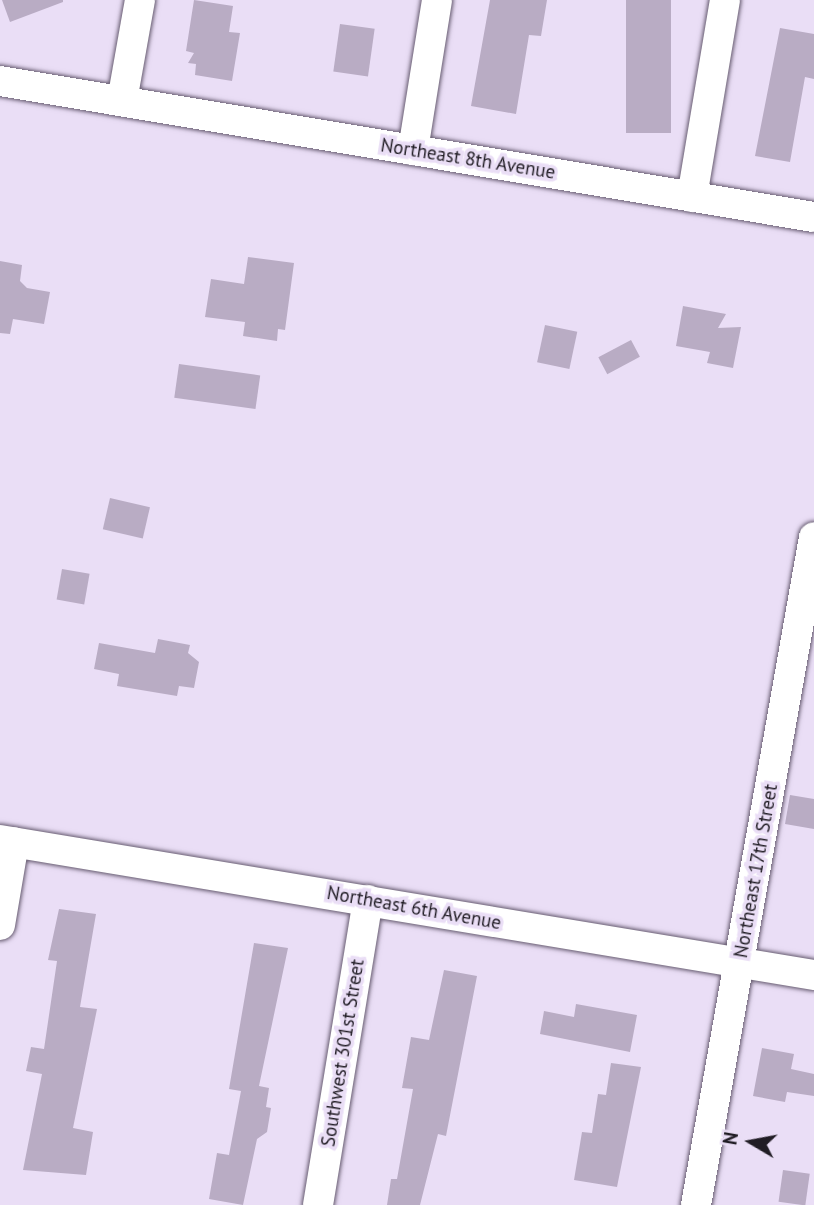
<!DOCTYPE html>
<style>
body{margin:0}
#map{position:relative;width:814px;height:1205px;overflow:hidden;background:#eadef6;font-family:"PT Sans",sans-serif}
div>[style]{position:absolute}
.building>*{inset:0;background:#b9acc4;transform-origin:0 0}
.roads{filter:drop-shadow(0 0 2px #675c71) drop-shadow(0 0 2px #675c71)}
.minor>*{height:30px;margin:-15px;padding:0 15px;transform-origin:15px;border-radius:15px;background:#fff}
span{translate:-50% -50%;white-space:nowrap;text-align:center;line-height:1.15;-webkit-text-stroke:7px #eadef6;paint-order:stroke}
.street-label{font-size:19px;color:#211d25}
.north{position:absolute;left:716px;top:1107px;width:70px;height:70px;-webkit-text-stroke:5px #eadef6;paint-order:stroke;rotate:280deg;font-size:19px;font-weight:700;line-height:28px;text-align:center;color:#211d25}
.north::after{content:'';display:block;margin:auto;width:24px;height:32px;background:#211d25;clip-path:polygon(50% 0,100% 100%,50% 72%,0 100%)}
</style>
<div id="map">
<div class="building">
<i style="clip-path:polygon(2px 0,63px 0,63px 2px,10px 22px)"></i>
<i style="clip-path:polygon(194px 0,233px 6px,229px 32px,240px 33px,232px 81px,195px 75px,196px 64px,188px 63px,194px 53px,186px 51px)"></i>
<i style="clip-path:polygon(490px 0,547px 0,541px 36px,529px 35px,516px 114px,471px 106px)"></i>
<i style="left:626px;top:0;width:45px;height:133px"></i>
<i style="left:340px;top:24px;width:35px;height:48px;rotate:8deg"></i>
<i style="clip-path:polygon(780px 28px,814px 34px,814px 79px,805px 77px,790px 162px,755px 156px)"></i>
<i style="clip-path:polygon(248px 257px,294px 263px,285px 330px,278px 329px,277px 341px,243px 336px,245px 322px,205px 317px,211px 279px,244px 284px)"></i>
<i style="clip-path:polygon(0 261px,22px 265px,20px 281px,27px 288px,50px 292px,44px 324px,13px 319px,10px 334px,0 333px)"></i>
<i style="clip-path:polygon(683px 306px,726px 314px,718px 328px,741px 327px,733px 368px,707px 363px,710px 352px,676px 346px)"></i>
<i style="left:545px;top:325px;width:33px;height:38px;rotate:12deg"></i>
<i style="left:631px;top:340px;width:19px;height:37px;rotate:62deg"></i>
<i style="left:179px;top:364px;width:82px;height:34px;rotate:8deg"></i>
<i style="left:110px;top:498px;width:41px;height:32px;rotate:13deg"></i>
<i style="left:62px;top:569px;width:28px;height:31px;rotate:10deg"></i>
<i style="clip-path:polygon(158px 639px,190px 645px,188px 653px,199px 662px,194px 688px,179px 686px,177px 696px,117px 686px,119px 674px,94px 669px,99px 643px,155px 653px)"></i>
<i style="clip-path:polygon(790px 795px,814px 799px,814px 829px,785px 824px)"></i>
<i style="clip-path:polygon(59px 909px,96px 914px,80px 1007px,97px 1009px,73px 1128px,93px 1132px,86px 1175px,23px 1170px,42px 1074px,26px 1071px,31px 1047px,44px 1049px,57px 961px,48px 960px)"></i>
<i style="clip-path:polygon(254px 943px,288px 948px,259px 1086px,269px 1088px,266px 1107px,271px 1108px,267px 1132px,257px 1139px,243px 1205px,209px 1199px,217px 1153px,229px 1155px,241px 1091px,229px 1089px)"></i>
<i style="clip-path:polygon(444px 970px,477px 976px,446px 1136px,438px 1134px,420px 1205px,387px 1205px,391px 1179px,397px 1179px,413px 1089px,402px 1088px,411px 1037px,429px 1040px)"></i>
<i style="clip-path:polygon(576px 1004px,637px 1015px,630px 1052px,540px 1034px,544px 1011px,574px 1017px)"></i>
<i style="clip-path:polygon(762px 1048px,794px 1054px,791px 1069px,814px 1074px,814px 1096px,787px 1092px,785px 1102px,753px 1096px)"></i>
<i style="clip-path:polygon(611px 1063px,641px 1067px,617px 1187px,574px 1180px,582px 1132px,592px 1133px,598px 1094px,606px 1095px)"></i>
<i style="left:783px;top:1170px;width:27px;height:32px;rotate:8deg"></i>
</div>
<div class="roads">
<div class="minor">
<i style="left:0;top:81px;width:825px;rotate:9.49deg"></i>
<i style="left:122px;top:101px;width:103px;rotate:-79.9deg"></i>
<i style="left:413px;top:150px;width:152px;rotate:-80.9deg"></i>
<i style="left:692px;top:197px;width:200px;rotate:-80.5deg"></i>
<i style="left:0;top:840px;width:825px;rotate:9.42deg"></i>
<i style="left:0;top:925px;width:84px;rotate:-80.4deg"></i>
<i style="left:318px;top:1205px;width:309px;rotate:-80.7deg"></i>
<i style="left:696px;top:1205px;width:678px;rotate:-79.98deg"></i>
</div>
</div>
<div class="street-label">
<span style="left:468px;top:159px;rotate:9deg">Northeast 8th Avenue</span>
<span style="left:756px;top:871px;rotate:-80deg">Northeast 17th Street</span>
<span style="left:414px;top:908px;rotate:10deg">Northeast 6th Avenue</span>
<span style="left:343px;top:1053px;rotate:-81deg">Southwest 301st Street</span>
</div>
<div class="north">N</div>
</div>
